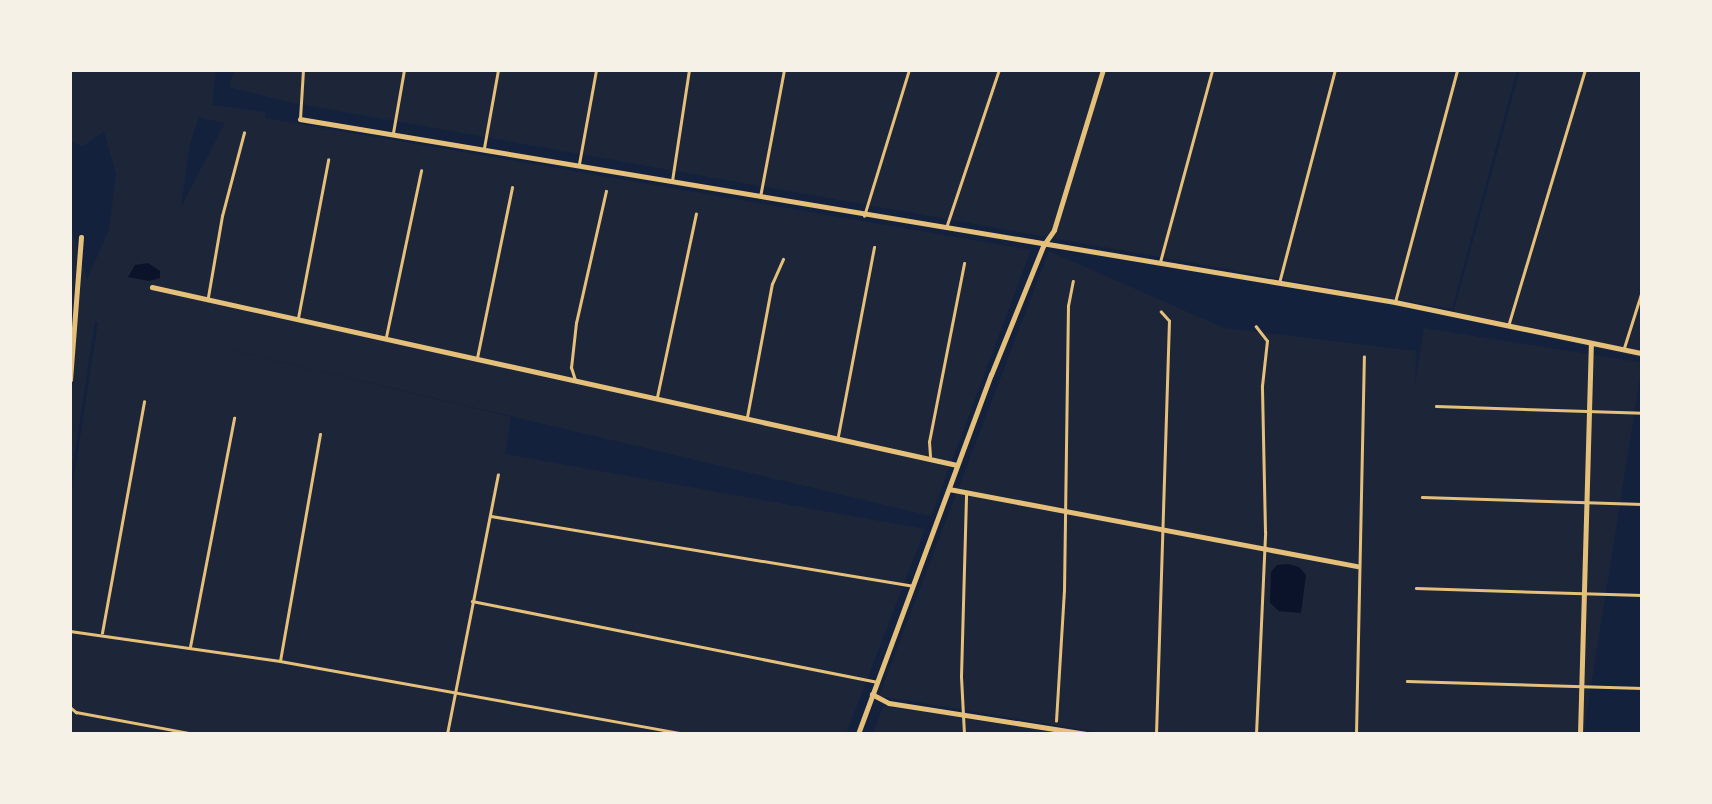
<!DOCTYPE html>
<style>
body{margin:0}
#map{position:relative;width:1712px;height:804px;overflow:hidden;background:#14213d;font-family:Montserrat,sans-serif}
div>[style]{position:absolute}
.green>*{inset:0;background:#1d2539;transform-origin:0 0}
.water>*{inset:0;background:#0b132b}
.service>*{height:2.5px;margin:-1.25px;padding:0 1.25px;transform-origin:1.25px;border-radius:1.25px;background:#e5c07b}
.minor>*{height:4.5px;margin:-2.25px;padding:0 2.25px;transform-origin:2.25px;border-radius:2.25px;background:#e5c07b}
span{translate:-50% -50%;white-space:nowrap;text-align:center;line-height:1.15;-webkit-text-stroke:7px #f6f1e7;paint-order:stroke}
.frame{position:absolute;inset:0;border:72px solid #f6f1e7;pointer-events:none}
</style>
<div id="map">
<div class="green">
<i style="clip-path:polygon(evenodd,70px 70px,216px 70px,212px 105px,265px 112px,265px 118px,1031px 250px,931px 516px,135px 327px,511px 417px,505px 454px,925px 529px,846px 734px,70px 734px,70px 502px,98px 323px,95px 321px,70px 486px,70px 224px,87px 279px,109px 230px,116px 174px,104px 131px,83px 146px,70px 142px,70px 70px,199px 117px,225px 123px,181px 207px,190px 144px,199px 117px)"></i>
<i style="clip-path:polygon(234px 70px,1517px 70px,1452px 309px,293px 103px,229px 87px)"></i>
<i style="clip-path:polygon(1520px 70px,1642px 70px,1642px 358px,1452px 317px)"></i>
<i style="clip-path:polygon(1049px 251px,1224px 328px,1416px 351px,1407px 734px,1108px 734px,879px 696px)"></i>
<i style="left:1424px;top:328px;width:221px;height:406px;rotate:9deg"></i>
<i style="clip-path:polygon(883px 706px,1070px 734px,873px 734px)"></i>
</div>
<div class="water">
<i style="clip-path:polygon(148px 263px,160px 271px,160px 278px,149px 281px,128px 277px,135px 265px)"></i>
<i style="clip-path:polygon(1288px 564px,1299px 567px,1306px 575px,1301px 613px,1279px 611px,1270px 603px,1271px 572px,1277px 565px)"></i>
</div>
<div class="service">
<i style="left:300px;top:119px;width:49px;rotate:-86.5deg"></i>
<i style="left:393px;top:133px;width:64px;rotate:-80.1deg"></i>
<i style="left:484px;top:148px;width:79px;rotate:-79.8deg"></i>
<i style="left:579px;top:164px;width:96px;rotate:-79.7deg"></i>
<i style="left:672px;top:181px;width:112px;rotate:-81.3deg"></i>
<i style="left:760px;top:197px;width:129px;rotate:-79.3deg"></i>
<i style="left:864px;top:216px;width:153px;rotate:-72.9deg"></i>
<i style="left:947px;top:225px;width:163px;rotate:-71.5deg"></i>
<i style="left:1160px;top:262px;width:199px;rotate:-74.8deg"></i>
<i style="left:1279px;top:283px;width:220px;rotate:-75.3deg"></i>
<i style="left:208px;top:297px;width:82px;rotate:-80.2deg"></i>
<i style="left:222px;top:216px;width:86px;rotate:-75.2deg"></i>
<i style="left:1395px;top:302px;width:240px;rotate:-75deg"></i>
<i style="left:298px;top:318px;width:161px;rotate:-79.2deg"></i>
<i style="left:1509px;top:323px;width:264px;rotate:-73.3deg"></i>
<i style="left:386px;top:337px;width:170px;rotate:-78.1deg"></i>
<i style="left:1624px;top:348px;width:60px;rotate:-72.5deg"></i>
<i style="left:477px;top:358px;width:174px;rotate:-78.4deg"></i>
<i style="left:575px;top:380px;width:13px;rotate:-108deg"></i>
<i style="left:571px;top:368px;width:45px;rotate:-83.7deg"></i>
<i style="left:576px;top:323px;width:135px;rotate:-77.2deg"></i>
<i style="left:657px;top:397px;width:187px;rotate:-78deg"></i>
<i style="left:1436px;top:406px;width:206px;rotate:1.9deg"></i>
<i style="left:747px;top:417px;width:135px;rotate:-79.4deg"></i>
<i style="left:772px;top:284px;width:27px;rotate:-66deg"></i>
<i style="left:838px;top:436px;width:192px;rotate:-79.2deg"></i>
<i style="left:930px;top:456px;width:14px;rotate:-94deg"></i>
<i style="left:929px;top:442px;width:182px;rotate:-78.9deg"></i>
<i style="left:1422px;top:497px;width:220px;rotate:1.8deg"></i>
<i style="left:491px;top:516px;width:427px;rotate:9.4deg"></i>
<i style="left:1416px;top:588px;width:226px;rotate:1.8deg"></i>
<i style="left:472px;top:601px;width:412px;rotate:11.3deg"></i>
<i style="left:70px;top:631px;width:212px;rotate:8.1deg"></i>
<i style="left:280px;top:661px;width:411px;rotate:10.2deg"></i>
<i style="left:102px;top:633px;width:235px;rotate:-79.7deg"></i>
<i style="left:190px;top:647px;width:233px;rotate:-79.1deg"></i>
<i style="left:280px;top:661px;width:230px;rotate:-80deg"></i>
<i style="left:1407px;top:681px;width:235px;rotate:1.7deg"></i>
<i style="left:70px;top:707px;width:8px;rotate:40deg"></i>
<i style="left:76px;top:712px;width:121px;rotate:10.5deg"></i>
<i style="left:1056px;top:721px;width:130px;rotate:-86.5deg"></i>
<i style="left:1064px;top:591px;width:285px;rotate:-89.2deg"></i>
<i style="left:1068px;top:306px;width:25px;rotate:-79deg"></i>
<i style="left:447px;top:734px;width:264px;rotate:-78.9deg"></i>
<i style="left:964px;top:734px;width:58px;rotate:-93deg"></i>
<i style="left:961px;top:676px;width:182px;rotate:-88.4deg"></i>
<i style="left:1156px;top:734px;width:413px;rotate:-88.2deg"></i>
<i style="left:1169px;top:321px;width:12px;rotate:-132deg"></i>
<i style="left:1256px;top:734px;width:202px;rotate:-87.4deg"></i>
<i style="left:1265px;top:532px;width:146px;rotate:-91.2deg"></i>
<i style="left:1262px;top:386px;width:45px;rotate:-83.7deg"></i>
<i style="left:1267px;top:341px;width:18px;rotate:-128deg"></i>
<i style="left:1356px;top:734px;width:377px;rotate:-88.8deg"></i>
</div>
<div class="minor">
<i style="left:300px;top:119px;width:1110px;rotate:9.49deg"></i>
<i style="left:1395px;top:302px;width:252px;rotate:11.7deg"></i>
<i style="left:152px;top:287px;width:824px;rotate:12.47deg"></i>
<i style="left:70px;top:380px;width:143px;rotate:-85.6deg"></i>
<i style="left:949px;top:489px;width:415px;rotate:10.7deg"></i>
<i style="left:872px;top:694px;width:19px;rotate:28deg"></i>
<i style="left:889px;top:703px;width:201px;rotate:8.9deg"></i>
<i style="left:858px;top:734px;width:383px;rotate:-69.7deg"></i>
<i style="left:991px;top:375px;width:139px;rotate:-68deg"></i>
<i style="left:1043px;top:246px;width:19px;rotate:-55deg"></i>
<i style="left:1054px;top:230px;width:167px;rotate:-73deg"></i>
<i style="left:1580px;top:734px;width:389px;rotate:-88.4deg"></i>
</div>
<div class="frame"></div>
</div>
